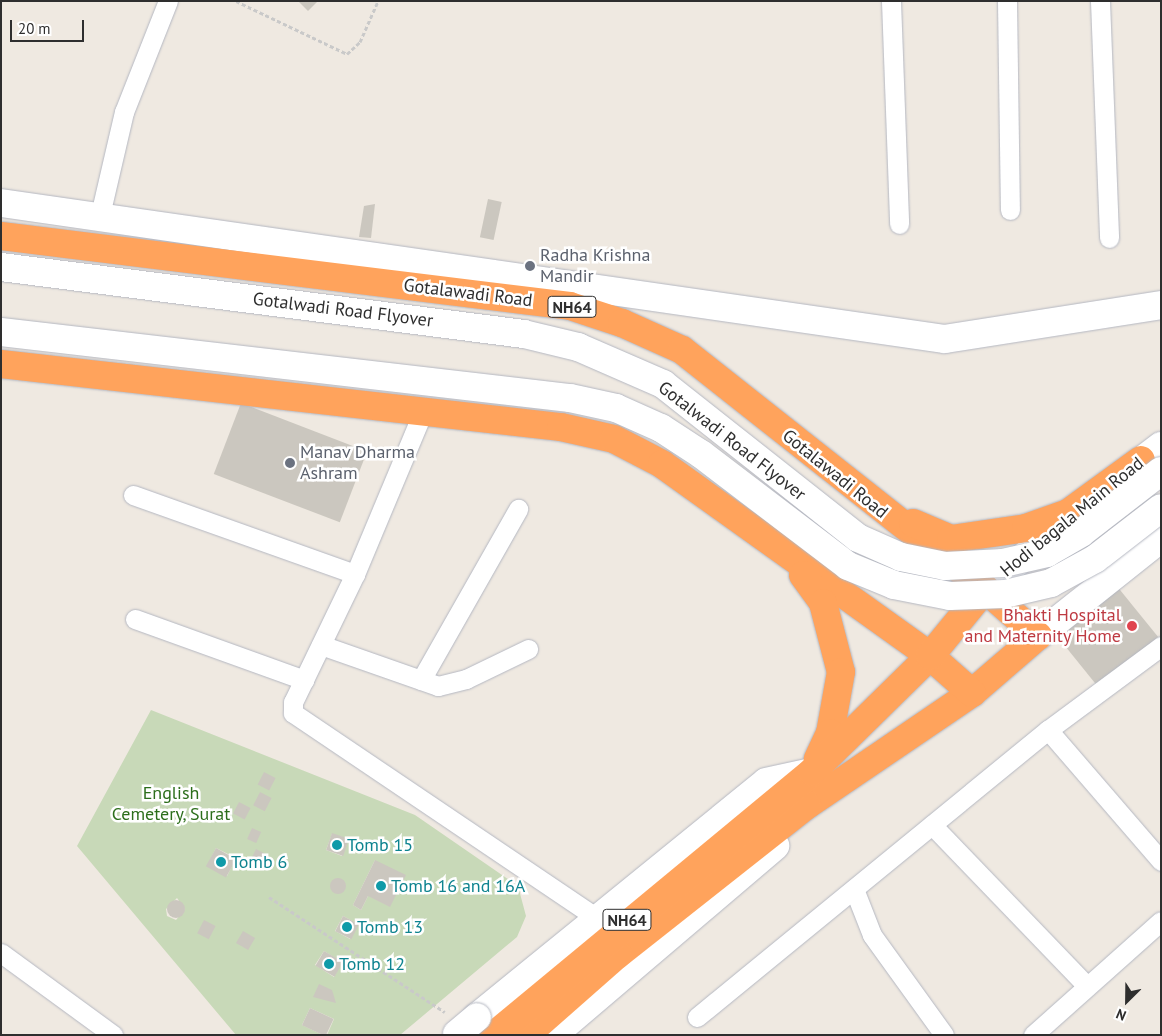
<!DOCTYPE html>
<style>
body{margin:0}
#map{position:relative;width:1162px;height:1036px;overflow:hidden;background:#efe9e1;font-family:"PT Sans",sans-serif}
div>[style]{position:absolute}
.cemetery>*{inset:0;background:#c8d9b8}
.building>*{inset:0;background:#cbc7bf;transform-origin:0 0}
.round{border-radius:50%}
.path>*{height:3px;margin-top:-1.5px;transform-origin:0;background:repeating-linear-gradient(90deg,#c9c9c9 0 4px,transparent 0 6.5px)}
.roads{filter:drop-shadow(0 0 1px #b4b7c1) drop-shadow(0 0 1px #b4b7c1)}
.street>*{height:19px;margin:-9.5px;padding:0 9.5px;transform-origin:9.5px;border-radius:9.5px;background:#fff}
.secondary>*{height:28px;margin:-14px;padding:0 14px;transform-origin:14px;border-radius:14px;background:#fff}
.highway>*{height:28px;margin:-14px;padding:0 14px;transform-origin:14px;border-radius:14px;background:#ffa35c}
.bridges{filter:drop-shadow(0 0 1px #b4b7c1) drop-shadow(0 0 1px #b4b7c1)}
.secondary-bridge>*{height:28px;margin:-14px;padding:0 14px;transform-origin:14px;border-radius:14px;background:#fff}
.dots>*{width:14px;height:14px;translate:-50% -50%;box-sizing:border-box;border:2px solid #fff;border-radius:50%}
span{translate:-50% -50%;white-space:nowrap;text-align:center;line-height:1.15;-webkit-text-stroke:5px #fff;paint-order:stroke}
.shield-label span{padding:1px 4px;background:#fff;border:1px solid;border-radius:4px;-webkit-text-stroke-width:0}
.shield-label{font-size:16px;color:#2e2e2e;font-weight:700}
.worship-label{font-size:18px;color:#5b616d}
.left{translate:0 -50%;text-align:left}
.street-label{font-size:18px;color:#2e2e2e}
.health-label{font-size:18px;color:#be3a42}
.right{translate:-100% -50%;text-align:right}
.park-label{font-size:18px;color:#2c6e1b}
.culture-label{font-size:18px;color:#0d838f}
.frame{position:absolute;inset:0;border:2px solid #2e2e2e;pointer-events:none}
.north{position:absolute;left:1102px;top:976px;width:50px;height:50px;-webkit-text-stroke:4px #fff;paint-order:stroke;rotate:203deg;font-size:14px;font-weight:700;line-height:20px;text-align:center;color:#2e2e2e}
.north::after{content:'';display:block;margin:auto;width:18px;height:22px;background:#2e2e2e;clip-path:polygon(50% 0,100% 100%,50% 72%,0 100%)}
.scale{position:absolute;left:10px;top:20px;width:74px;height:22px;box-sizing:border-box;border:2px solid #2e2e2e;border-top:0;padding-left:6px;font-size:15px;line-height:18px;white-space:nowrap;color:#2e2e2e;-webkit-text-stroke:4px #fff;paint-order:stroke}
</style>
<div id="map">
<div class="cemetery">
<i style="clip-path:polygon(evenodd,151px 710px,415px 815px,518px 886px,526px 916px,517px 937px,400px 1035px,327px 1035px,334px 1019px,310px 1008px,302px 1025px,323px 1035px,236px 1035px,77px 846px,151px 710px,332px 834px,349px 839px,342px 856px,326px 850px,332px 834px,151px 710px,216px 848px,236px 858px,227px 876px,207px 866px,216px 848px,151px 710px,375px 860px,368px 896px,361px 910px,353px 905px,375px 860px,151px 710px,177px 898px,185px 909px,176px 920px,167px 916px,166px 909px,177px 898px,151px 710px,343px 916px,358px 924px,350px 939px,335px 931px,343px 916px,151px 710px,324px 951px,342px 962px,334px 977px,315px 965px,324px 951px)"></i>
</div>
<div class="building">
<i style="clip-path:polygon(298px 1px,318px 1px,308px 11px)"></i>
<i style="left:488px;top:199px;width:14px;height:39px;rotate:12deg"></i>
<i style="clip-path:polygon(375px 204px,371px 238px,359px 237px,364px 206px)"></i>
<i style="left:241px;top:403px;width:135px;height:76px;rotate:21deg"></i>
<i style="left:1116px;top:585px;width:67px;height:78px;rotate:51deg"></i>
<i style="left:264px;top:772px;width:13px;height:14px;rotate:27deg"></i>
<i style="left:260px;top:792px;width:13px;height:15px;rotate:27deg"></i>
<i style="left:239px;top:802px;width:13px;height:13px;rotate:27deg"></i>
<i style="left:252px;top:828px;width:10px;height:12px;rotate:24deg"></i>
<i style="left:332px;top:833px;width:18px;height:18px;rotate:19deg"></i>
<i style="left:216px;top:848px;width:23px;height:21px;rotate:29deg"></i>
<i style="left:256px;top:849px;width:11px;height:10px;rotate:27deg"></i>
<i style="clip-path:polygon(375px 860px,406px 875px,390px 907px,368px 896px,361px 910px,353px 905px)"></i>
<i class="round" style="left:330px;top:878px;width:16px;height:16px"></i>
<i class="round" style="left:167px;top:900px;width:18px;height:18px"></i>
<i style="left:343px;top:916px;width:18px;height:17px;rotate:27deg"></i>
<i style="left:204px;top:920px;width:13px;height:15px;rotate:27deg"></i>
<i style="left:243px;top:931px;width:14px;height:14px;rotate:30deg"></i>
<i style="left:324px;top:951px;width:22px;height:17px;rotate:30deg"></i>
<i style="clip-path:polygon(319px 984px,332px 990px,336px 1003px,313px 997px)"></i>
<i style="left:310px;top:1008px;width:26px;height:19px;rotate:25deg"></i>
</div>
<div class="path">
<i style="left:236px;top:1px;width:123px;rotate:25.5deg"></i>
<i style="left:347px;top:54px;width:18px;rotate:-43deg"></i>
<i style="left:360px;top:42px;width:45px;rotate:-66.3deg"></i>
<i style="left:269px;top:897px;width:210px;rotate:33.2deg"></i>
</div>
<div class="roads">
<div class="street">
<i style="left:891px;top:1px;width:223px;rotate:87.9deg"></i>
<i style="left:1007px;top:1px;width:209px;rotate:89.2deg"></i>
<i style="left:1100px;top:1px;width:237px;rotate:87.8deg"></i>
<i style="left:100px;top:215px;width:106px;rotate:-76.9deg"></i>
<i style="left:124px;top:112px;width:119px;rotate:-68.4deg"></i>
<i style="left:422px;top:414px;width:173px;rotate:112.7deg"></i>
<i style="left:355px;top:574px;width:142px;rotate:115.8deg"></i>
<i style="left:293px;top:702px;width:11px;rotate:90deg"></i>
<i style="left:293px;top:713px;width:364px;rotate:34deg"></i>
<i style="left:133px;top:495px;width:236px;rotate:19.6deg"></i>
<i style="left:135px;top:619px;width:180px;rotate:19.8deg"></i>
<i style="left:321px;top:645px;width:124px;rotate:19.3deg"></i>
<i style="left:438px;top:686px;width:29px;rotate:-14deg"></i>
<i style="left:466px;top:679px;width:69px;rotate:-25.8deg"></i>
<i style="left:421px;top:680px;width:197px;rotate:-60.4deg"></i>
<i style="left:1048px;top:730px;width:173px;rotate:49.2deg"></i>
<i style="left:932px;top:825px;width:223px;rotate:46.1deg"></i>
<i style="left:854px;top:889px;width:49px;rotate:68.6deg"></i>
<i style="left:872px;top:935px;width:123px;rotate:54.2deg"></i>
<i style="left:1px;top:953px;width:139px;rotate:36.2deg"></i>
<i style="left:697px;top:1017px;width:453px;rotate:-39.3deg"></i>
<i style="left:1048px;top:730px;width:141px;rotate:-36.6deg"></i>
<i style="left:1033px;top:1035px;width:171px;rotate:-41.7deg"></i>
</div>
<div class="secondary">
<i style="left:1px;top:203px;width:954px;rotate:8.2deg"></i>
<i style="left:945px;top:339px;width:219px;rotate:-8.9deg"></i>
<i style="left:1123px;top:475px;width:48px;rotate:-37.3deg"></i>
<i style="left:985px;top:589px;width:124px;rotate:-39.7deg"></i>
<i style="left:1038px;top:636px;width:157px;rotate:-38.5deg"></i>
<i style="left:477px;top:1017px;width:372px;rotate:-39.1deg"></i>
<i style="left:766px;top:782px;width:47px;rotate:-12.3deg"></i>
<i style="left:553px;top:1035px;width:292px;rotate:-40.4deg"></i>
</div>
<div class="highway">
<i style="left:1px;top:236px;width:573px;rotate:7.01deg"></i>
<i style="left:570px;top:306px;width:55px;rotate:18.1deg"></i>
<i style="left:622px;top:323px;width:66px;rotate:24.2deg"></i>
<i style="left:682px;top:350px;width:386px;rotate:38.3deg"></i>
<i style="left:985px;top:589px;width:71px;rotate:41.6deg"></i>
<i style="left:1038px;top:636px;width:87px;rotate:139.2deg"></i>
<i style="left:972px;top:693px;width:199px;rotate:145.8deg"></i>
<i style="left:807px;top:805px;width:241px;rotate:141.7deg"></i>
<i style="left:618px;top:954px;width:123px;rotate:138.6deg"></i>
<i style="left:1px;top:364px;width:564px;rotate:6.42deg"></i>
<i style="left:561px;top:427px;width:54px;rotate:12.8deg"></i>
<i style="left:614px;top:439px;width:54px;rotate:27.5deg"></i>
<i style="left:662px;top:464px;width:330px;rotate:35.6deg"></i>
<i style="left:930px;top:656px;width:56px;rotate:41.4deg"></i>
<i style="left:913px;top:523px;width:41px;rotate:22.8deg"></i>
<i style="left:951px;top:539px;width:76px;rotate:-8.3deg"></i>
<i style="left:1026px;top:528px;width:45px;rotate:-19.7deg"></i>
<i style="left:1068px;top:513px;width:90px;rotate:-36deg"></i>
<i style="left:803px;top:575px;width:34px;rotate:54deg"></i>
<i style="left:823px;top:603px;width:71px;rotate:75.4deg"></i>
<i style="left:841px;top:672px;width:62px;rotate:100.2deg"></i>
<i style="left:830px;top:733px;width:29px;rotate:115deg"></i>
<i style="left:494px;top:1035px;width:413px;rotate:-39.6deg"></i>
<i style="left:812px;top:772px;width:165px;rotate:-44.5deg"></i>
<i style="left:930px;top:656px;width:87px;rotate:-50.6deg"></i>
</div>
</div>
<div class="bridges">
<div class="secondary-bridge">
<i style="left:1px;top:267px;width:527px;rotate:7.3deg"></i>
<i style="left:524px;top:334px;width:56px;rotate:13.5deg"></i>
<i style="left:578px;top:347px;width:93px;rotate:23.5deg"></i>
<i style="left:663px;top:384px;width:248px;rotate:38.3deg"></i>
<i style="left:858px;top:538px;width:47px;rotate:23.8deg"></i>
<i style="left:901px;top:557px;width:45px;rotate:11.6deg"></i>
<i style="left:945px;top:566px;width:58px;rotate:-3deg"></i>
<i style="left:1003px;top:563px;width:45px;rotate:-12.8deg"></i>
<i style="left:1047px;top:553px;width:39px;rotate:-30deg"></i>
<i style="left:1081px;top:533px;width:101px;rotate:-37.8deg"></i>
<i style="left:1px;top:332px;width:573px;rotate:6.62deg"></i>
<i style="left:570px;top:398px;width:47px;rotate:12.3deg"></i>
<i style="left:616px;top:408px;width:49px;rotate:24deg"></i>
<i style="left:661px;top:428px;width:48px;rotate:33deg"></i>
<i style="left:701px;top:454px;width:185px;rotate:37.3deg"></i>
<i style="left:848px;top:566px;width:50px;rotate:22.4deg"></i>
<i style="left:894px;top:585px;width:57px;rotate:11.1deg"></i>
<i style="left:950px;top:596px;width:55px;rotate:-2.1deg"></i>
<i style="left:1005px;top:594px;width:47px;rotate:-13.4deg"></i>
<i style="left:1051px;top:583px;width:50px;rotate:-28.6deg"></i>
<i style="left:1095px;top:559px;width:83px;rotate:-37.7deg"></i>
<i style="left:457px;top:1034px;width:26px;rotate:-40deg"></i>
</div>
</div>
<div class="dots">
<i style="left:530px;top:266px;background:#6b7280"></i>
<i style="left:290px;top:463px;background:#6b7280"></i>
<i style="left:1132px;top:626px;background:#e0444e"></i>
<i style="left:337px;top:845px;background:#0f9aa8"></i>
<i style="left:221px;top:862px;background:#0f9aa8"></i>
<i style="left:381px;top:886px;background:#0f9aa8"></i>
<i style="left:347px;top:927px;background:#0f9aa8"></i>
<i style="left:329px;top:964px;background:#0f9aa8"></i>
</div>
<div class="shield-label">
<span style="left:572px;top:307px">NH64</span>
<span style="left:627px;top:920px">NH64</span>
</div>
<div class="worship-label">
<span class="left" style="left:540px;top:266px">Radha Krishna<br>Mandir</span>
<span class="left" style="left:300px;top:463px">Manav Dharma<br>Ashram</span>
</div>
<div class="street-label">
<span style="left:468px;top:293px;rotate:7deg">Gotalawadi Road</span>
<span style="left:343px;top:310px;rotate:7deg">Gotalwadi Road Flyover</span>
<span style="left:732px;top:441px;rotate:38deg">Gotalwadi Road Flyover</span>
<span style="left:835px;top:474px;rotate:39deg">Gotalawadi Road</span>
<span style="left:1072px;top:517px;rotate:-39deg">Hodi bagala Main Road</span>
</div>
<div class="health-label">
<span class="right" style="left:1121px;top:626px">Bhakti Hospital<br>and Maternity Home</span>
</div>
<div class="park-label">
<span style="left:171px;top:804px">English<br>Cemetery, Surat</span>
</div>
<div class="culture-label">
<span class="left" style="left:347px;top:845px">Tomb 15</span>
<span class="left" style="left:231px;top:862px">Tomb 6</span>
<span class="left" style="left:391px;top:886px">Tomb 16 and 16A</span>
<span class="left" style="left:357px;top:927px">Tomb 13</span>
<span class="left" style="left:339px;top:964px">Tomb 12</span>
</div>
<div class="frame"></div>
<div class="north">N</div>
<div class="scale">20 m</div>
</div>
